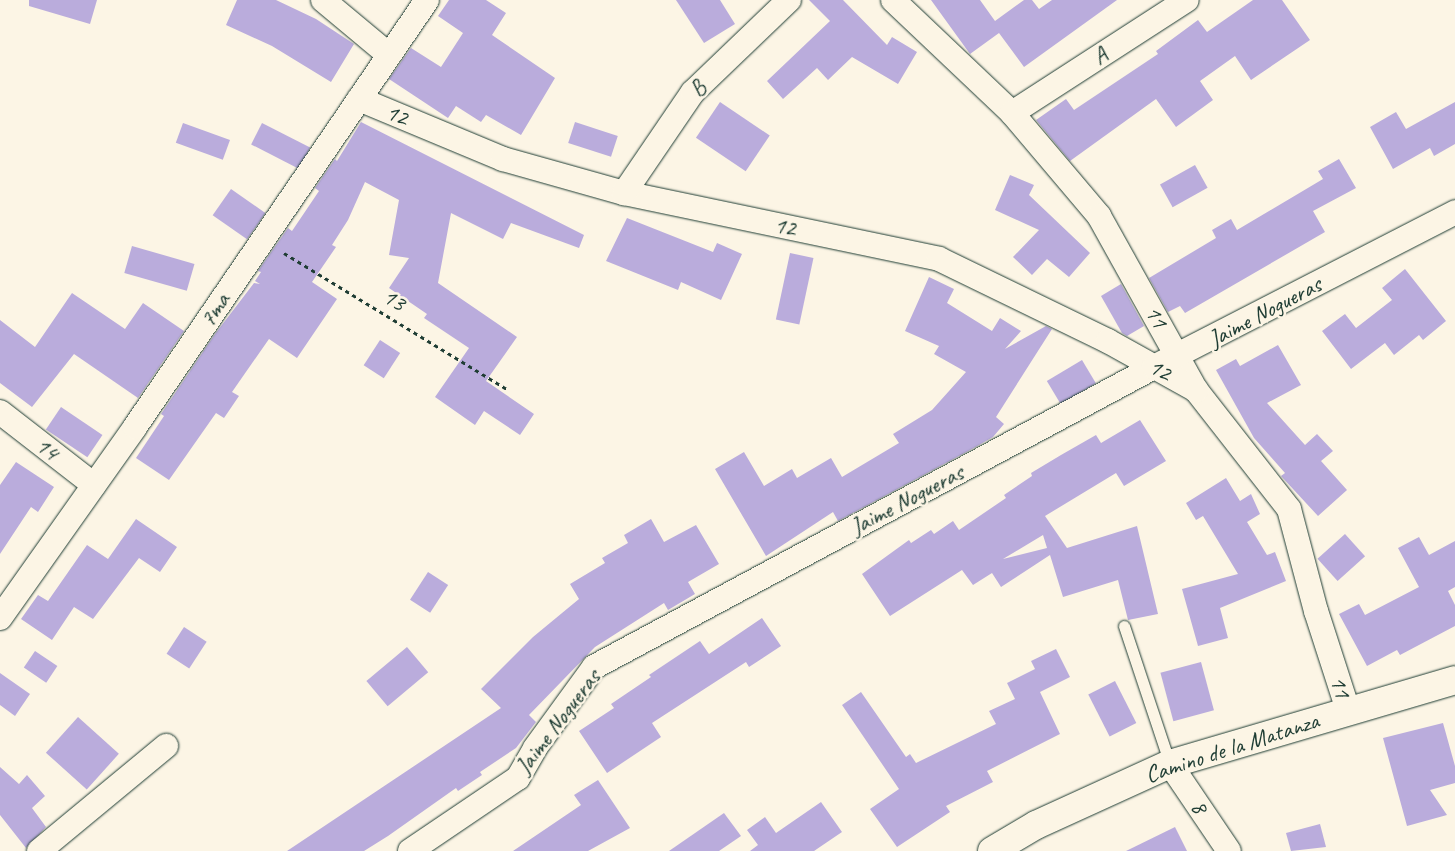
<!DOCTYPE html>
<style>
body{margin:0}
#map{position:relative;width:1455px;height:851px;overflow:hidden;background:#fcf5e5;font-family:Caveat,sans-serif}
div>[style]{position:absolute}
.building>*{inset:0;background:#baacdc;transform-origin:0 0}
.path>*{height:3px;margin-top:-1.5px;transform-origin:0;background:repeating-linear-gradient(90deg,#1f3d34 0 4px,transparent 0 8px)}
.roads{filter:drop-shadow(0 0 1px #1f3d34) drop-shadow(0 0 1px #1f3d34)}
.lane>*{height:11px;margin:-5.5px;padding:0 5.5px;transform-origin:5.5px;border-radius:5.5px;background:#fcf5e5}
.street>*{height:24px;margin:-12px;padding:0 12px;transform-origin:12px;border-radius:12px;background:#fcf5e5}
.secondary>*{height:28px;margin:-14px;padding:0 14px;transform-origin:14px;border-radius:14px;background:#fcf5e5}
span{translate:-50% -50%;white-space:nowrap;text-align:center;line-height:1.15;-webkit-text-stroke:5px #fcf5e5;paint-order:stroke}
.street-label{font-size:24px;color:#1f3d34}
</style>
<div id="map">
<div class="building">
<i style="clip-path:polygon(29px 0,97px 0,90px 24px,29px 6px)"></i>
<i style="clip-path:polygon(237px 0,276px 0,316px 19px,354px 44px,331px 82px,272px 46px,226px 25px)"></i>
<i style="clip-path:polygon(449px 0,486px 0,506px 13px,492px 35px,555px 78px,521px 135px,486px 115px,481px 122px,456px 106px,448px 118px,389px 79px,411px 48px,441px 67px,463px 33px,438px 16px)"></i>
<i style="clip-path:polygon(676px 0,720px 0,735px 24px,704px 43px)"></i>
<i style="clip-path:polygon(809px 0,843px 0,887px 45px,892px 37px,917px 52px,898px 84px,852px 57px,828px 80px,817px 68px,783px 99px,767px 81px,830px 21px)"></i>
<i style="clip-path:polygon(931px 0,980px 0,995px 21px,1024px 0,1032px 0,1039px 9px,1052px 0,1117px 0,1024px 67px,999px 33px,970px 54px)"></i>
<i style="clip-path:polygon(1253px 0,1282px 0,1310px 40px,1251px 80px,1235px 56px,1200px 81px,1213px 100px,1176px 127px,1156px 99px,1070px 161px,1036px 120px,1066px 99px,1074px 110px,1158px 54px,1156px 51px,1198px 20px,1207px 32px)"></i>
<i style="left:720px;top:102px;width:60px;height:43px;rotate:34deg"></i>
<i style="clip-path:polygon(1455px 102px,1455px 144px,1434px 156px,1430px 148px,1393px 169px,1370px 127px,1396px 112px,1406px 129px)"></i>
<i style="clip-path:polygon(361px 122px,584px 235px,579px 248px,511px 223px,503px 239px,451px 213px,438px 283px,517px 337px,486px 381px,534px 414px,520px 435px,484px 411px,475px 425px,435px 397px,469px 348px,424px 318px,427px 314px,389px 288px,409px 258px,389px 255px,399px 200px,365px 182px,348px 220px,332px 245px,336px 247px,312px 282px,337px 299px,297px 358px,269px 339px,232px 392px,239px 396px,224px 418px,216px 413px,169px 480px,136px 458px,164px 416px,161px 414px,215px 334px,254px 283px,260px 284px,255px 281px,261px 272px,258px 271px,288px 228px,292px 231px,319px 191px,315px 188px,335px 159px,337px 161px)"></i>
<i style="left:575px;top:122px;width:45px;height:22px;rotate:18deg"></i>
<i style="left:183px;top:123px;width:50px;height:21px;rotate:20deg"></i>
<i style="left:262px;top:123px;width:54px;height:24px;rotate:27deg"></i>
<i style="clip-path:polygon(1339px 159px,1356px 188px,1313px 211px,1325px 232px,1185px 313px,1180px 306px,1168px 312px,1149px 278px,1216px 238px,1212px 230px,1231px 219px,1237px 230px,1323px 179px,1318px 171px)"></i>
<i style="left:1195px;top:165px;width:26px;height:40px;rotate:61deg"></i>
<i style="clip-path:polygon(1010px 175px,1034px 185px,1029px 195px,1090px 253px,1069px 277px,1047px 259px,1032px 275px,1013px 257px,1039px 230px,995px 210px)"></i>
<i style="left:231px;top:189px;width:42px;height:32px;rotate:35deg"></i>
<i style="clip-path:polygon(627px 218px,713px 252px,717px 243px,742px 254px,721px 300px,681px 282px,678px 290px,606px 261px)"></i>
<i style="left:132px;top:246px;width:65px;height:28px;rotate:16deg"></i>
<i style="left:790px;top:253px;width:24px;height:68px;rotate:12deg"></i>
<i style="clip-path:polygon(1405px 269px,1446px 321px,1423px 340px,1419px 335px,1394px 355px,1385px 343px,1351px 369px,1322px 331px,1345px 314px,1356px 328px,1392px 300px,1382px 288px)"></i>
<i style="clip-path:polygon(929px 277px,954px 289px,947px 303px,992px 331px,1000px 318px,1021px 331px,1005px 349px,1046px 326px,1052px 329px,996px 417px,1004px 424px,993px 437px,972px 449px,838px 521px,833px 512px,766px 556px,715px 469px,744px 452px,764px 486px,792px 469px,797px 478px,831px 458px,842px 477px,899px 443px,893px 434px,932px 410px,966px 372px,934px 354px,939px 346px,905px 331px)"></i>
<i style="clip-path:polygon(1121px 284px,1144px 326px,1127px 336px,1122px 333px,1101px 296px)"></i>
<i style="clip-path:polygon(72px 293px,125px 329px,143px 303px,184px 331px,138px 398px,74px 354px,32px 407px,0 383px,0 320px,35px 347px)"></i>
<i style="left:380px;top:340px;width:24px;height:30px;rotate:33deg"></i>
<i style="clip-path:polygon(1278px 345px,1301px 385px,1267px 403px,1305px 445px,1317px 434px,1333px 451px,1321px 461px,1347px 490px,1318px 516px,1281px 476px,1285px 473px,1254px 438px,1216px 370px,1236px 359px,1240px 366px)"></i>
<i style="left:1082px;top:360px;width:27px;height:41px;rotate:59deg"></i>
<i style="left:61px;top:407px;width:50px;height:27px;rotate:34deg"></i>
<i style="clip-path:polygon(evenodd,1140px 420px,1166px 461px,1124px 486px,1116px 473px,1045px 516px,1067px 548px,1137px 526px,1158px 614px,1128px 620px,1118px 580px,1063px 597px,1050px 555px,1001px 587px,992px 573px,973px 585px,962px 570px,890px 616px,862px 574px,909px 540px,911px 543px,931px 530px,934px 534px,953px 521px,959px 530px,1006px 498px,1004px 495px,1032px 476px,1031px 473px,1061px 455px,1096px 435px,1101px 443px,1140px 420px,1043px 535px,1047px 548px,1003px 559px,1043px 535px)"></i>
<i style="clip-path:polygon(16px 462px,54px 487px,38px 512px,31px 507px,0 554px,0 485px)"></i>
<i style="clip-path:polygon(1226px 478px,1240px 501px,1251px 494px,1260px 514px,1247px 522px,1267px 555px,1275px 552px,1286px 581px,1220px 608px,1228px 638px,1198px 646px,1182px 589px,1238px 574px,1203px 516px,1196px 520px,1186px 503px)"></i>
<i style="clip-path:polygon(136px 519px,177px 547px,160px 572px,139px 558px,93px 619px,74px 607px,52px 640px,21px 619px,38px 595px,48px 601px,87px 545px,108px 559px)"></i>
<i style="clip-path:polygon(651px 519px,664px 542px,696px 525px,719px 564px,688px 582px,695px 594px,668px 610px,664px 603px,595px 647px,529px 715px,536px 722px,516px 748px,480px 772px,482px 775px,458px 791px,456px 788px,388px 836px,364px 851px,287px 851px,501px 708px,481px 689px,533px 637px,579px 599px,570px 584px,605px 563px,602px 558px,628px 543px,624px 535px)"></i>
<i style="left:1345px;top:534px;width:30px;height:37px;rotate:48deg"></i>
<i style="clip-path:polygon(1419px 537px,1429px 555px,1455px 541px,1455px 587px,1448px 591px,1455px 605px,1455px 626px,1400px 655px,1397px 650px,1367px 666px,1339px 614px,1359px 604px,1365px 615px,1419px 587px,1398px 548px)"></i>
<i style="left:428px;top:572px;width:24px;height:33px;rotate:33deg"></i>
<i style="clip-path:polygon(762px 618px,781px 646px,749px 667px,746px 662px,652px 723px,661px 737px,607px 773px,579px 731px,614px 708px,611px 704px,651px 677px,649px 675px,700px 641px,709px 654px)"></i>
<i style="left:184px;top:627px;width:27px;height:32px;rotate:33deg"></i>
<i style="left:407px;top:647px;width:33px;height:53px;rotate:50deg"></i>
<i style="clip-path:polygon(1056px 649px,1070px 677px,1040px 692px,1060px 734px,987px 771px,993px 782px,946px 806px,950px 812px,897px 847px,870px 809px,899px 789px,842px 705px,861px 692px,906px 757px,910px 754px,916px 763px,996px 724px,989px 711px,1015px 699px,1007px 683px,1035px 669px,1031px 661px)"></i>
<i style="left:35px;top:651px;width:27px;height:20px;rotate:34deg"></i>
<i style="left:1201px;top:662px;width:50px;height:42px;rotate:75deg"></i>
<i style="clip-path:polygon(0 673px,30px 694px,15px 716px,0 705px)"></i>
<i style="left:1115px;top:681px;width:47px;height:30px;rotate:63deg"></i>
<i style="left:78px;top:717px;width:55px;height:48px;rotate:42deg"></i>
<i style="clip-path:polygon(1443px 723px,1455px 766px,1455px 783px,1430px 790px,1447px 815px,1407px 826px,1383px 738px)"></i>
<i style="clip-path:polygon(0 767px,19px 784px,27px 775px,45px 796px,32px 808px,46px 827px,26px 848px,0 815px)"></i>
<i style="clip-path:polygon(598px 780px,630px 828px,588px 851px,513px 851px,581px 805px,574px 795px)"></i>
<i style="clip-path:polygon(821px 802px,842px 832px,814px 851px,750px 851px,758px 845px,747px 830px,765px 817px,776px 833px)"></i>
<i style="clip-path:polygon(724px 813px,741px 836px,719px 851px,669px 851px)"></i>
<i style="clip-path:polygon(1320px 824px,1326px 847px,1291px 851px,1286px 833px)"></i>
<i style="clip-path:polygon(1175px 827px,1187px 851px,1126px 851px)"></i>
</div>
<div class="path">
<i style="left:284px;top:253px;width:261px;rotate:31.4deg"></i>
</div>
<div class="roads">
<div class="lane">
<i style="left:1124px;top:626px;width:145px;rotate:71.6deg"></i>
</div>
<div class="street">
<i style="left:323px;top:0;width:86px;rotate:39.8deg"></i>
<i style="left:893px;top:0;width:164px;rotate:43.5deg"></i>
<i style="left:1012px;top:113px;width:135px;rotate:49.8deg"></i>
<i style="left:1099px;top:216px;width:199px;rotate:60.9deg"></i>
<i style="left:1196px;top:390px;width:151px;rotate:52deg"></i>
<i style="left:1289px;top:509px;width:106px;rotate:75.2deg"></i>
<i style="left:1316px;top:611px;width:104px;rotate:72.1deg"></i>
<i style="left:359px;top:99px;width:156px;rotate:22.6deg"></i>
<i style="left:503px;top:159px;width:126px;rotate:15.7deg"></i>
<i style="left:624px;top:193px;width:322px;rotate:11.8deg"></i>
<i style="left:939px;top:259px;width:188px;rotate:25.9deg"></i>
<i style="left:1108px;top:341px;width:101px;rotate:29.1deg"></i>
<i style="left:1012px;top:113px;width:208px;rotate:-32.9deg"></i>
<i style="left:624px;top:193px;width:122px;rotate:-55.7deg"></i>
<i style="left:693px;top:92px;width:133px;rotate:-43.8deg"></i>
<i style="left:0;top:412px;width:119px;rotate:37.8deg"></i>
<i style="left:0;top:618px;width:234px;rotate:-54.7deg"></i>
<i style="left:135px;top:427px;width:517px;rotate:-55.63deg"></i>
<i style="left:1170px;top:764px;width:105px;rotate:55.9deg"></i>
<i style="left:39px;top:851px;width:165px;rotate:-39.6deg"></i>
<i style="left:410px;top:851px;width:130px;rotate:-34.1deg"></i>
<i style="left:518px;top:778px;width:34px;rotate:-60deg"></i>
<i style="left:535px;top:748px;width:100px;rotate:-53.9deg"></i>
<i style="left:594px;top:667px;width:635px;rotate:-28.18deg"></i>
<i style="left:1154px;top:367px;width:339px;rotate:-27.2deg"></i>
</div>
<div class="secondary">
<i style="left:992px;top:851px;width:51px;rotate:-30.6deg"></i>
<i style="left:1036px;top:825px;width:147px;rotate:-24.5deg"></i>
<i style="left:1170px;top:764px;width:297px;rotate:-16.4deg"></i>
</div>
</div>
<div class="street-label">
<span style="left:1100px;top:56px;rotate:-33deg">A</span>
<span style="left:698px;top:89px;rotate:-48deg">B</span>
<span style="left:397px;top:115px;rotate:22deg">12</span>
<span style="left:785px;top:227px;rotate:12deg">12</span>
<span style="left:394px;top:300px;rotate:31deg">13</span>
<span style="left:215px;top:310px;rotate:-56deg">7ma</span>
<span style="left:1265px;top:312px;rotate:-28deg">Jaime Nogueras</span>
<span style="left:1156px;top:317px;rotate:60deg">11</span>
<span style="left:1160px;top:370px;rotate:29deg">12</span>
<span style="left:47px;top:449px;rotate:38deg">14</span>
<span style="left:907px;top:500px;rotate:-28deg">Jaime Nogueras</span>
<span style="left:1340px;top:687px;rotate:72deg">11</span>
<span style="left:558px;top:722px;rotate:-53deg">Jaime Nogueras</span>
<span style="left:1232px;top:748px;rotate:-18deg">Camino de la Matanza</span>
<span style="left:1199px;top:807px;rotate:56deg">8</span>
</div>
</div>
